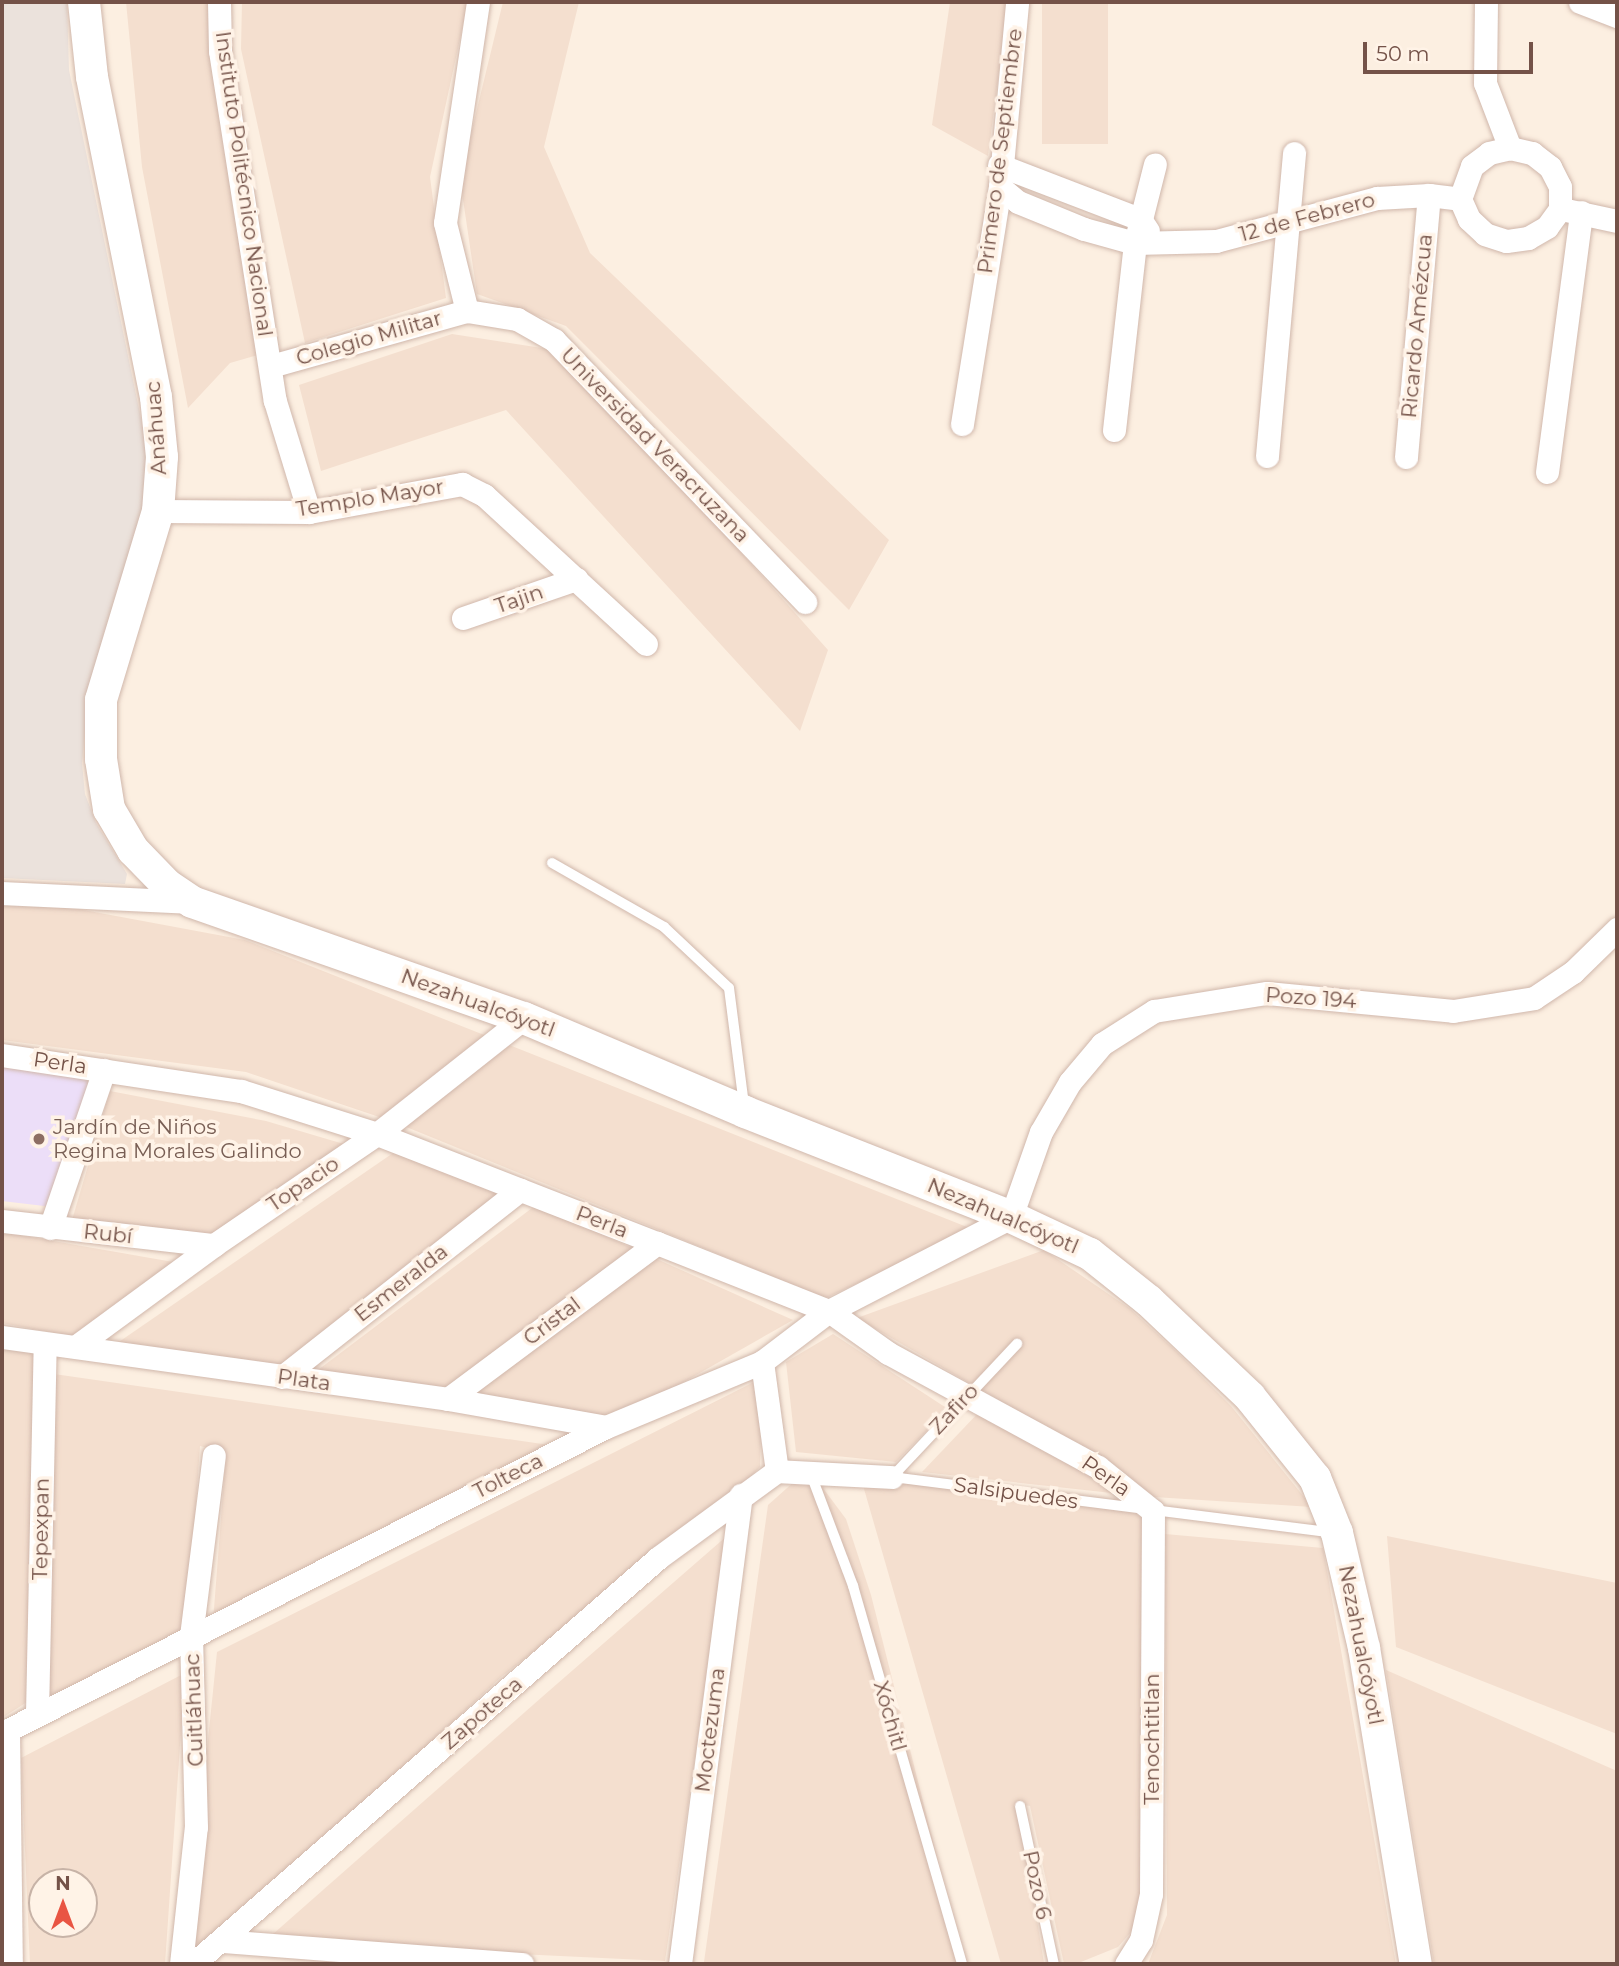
<!DOCTYPE html>
<meta charset="utf-8">
<style>
body{margin:0}
#map{position:relative;width:1619px;height:1966px;overflow:hidden;background:#fcefe1;font-family:Montserrat,sans-serif}
div>[style]{position:absolute}
.residential>*{inset:0;background:#f4dfcf;transform-origin:0 0}
.industrial>*{inset:0;background:#ebe2dc}
.education>*{inset:0;background:#ecdef8}
.roads{filter:drop-shadow(0 0 2px #d0b7ab) drop-shadow(0 0 2px #d0b7ab)}
.lane>*{height:10px;margin:-5px;padding:0 5px;transform-origin:5px;border-radius:5px;background:#fff}
.street>*{height:23px;margin:-11.5px;padding:0 11.5px;transform-origin:11.5px;border-radius:11.5px;background:#fff}
.secondary>*{height:32px;margin:-16px;padding:0 16px;transform-origin:16px;border-radius:16px;background:#fff}
.dots>*{width:19px;height:19px;translate:-50% -50%;box-sizing:border-box;border:4px solid #fff3e7;border-radius:50%}
span{translate:-50% -50%;white-space:nowrap;text-align:center;line-height:1.15;-webkit-text-stroke:7px #fff3e7;paint-order:stroke}
.street-label{font-size:21px;color:#745248}
.education-label{font-size:21px;color:#785e54}
.left{translate:0 -50%;text-align:left}
.frame{position:absolute;inset:0;border:4px solid #745248;pointer-events:none}
.north{position:absolute;left:28px;top:1868px;width:70px;height:70px;box-sizing:border-box;background:#fff3e7;border:2px solid #c7b3a7;border-radius:50%;rotate:0deg;font-size:19px;font-weight:700;line-height:28px;text-align:center;color:#745248}
.north::after{content:'';display:block;margin:auto;width:24px;height:32px;background:#e95543;clip-path:polygon(50% 0,100% 100%,50% 72%,0 100%)}
.scale{position:absolute;left:1363px;top:42px;width:170px;height:32px;box-sizing:border-box;border:4px solid #745248;border-top:0;padding-left:9px;font-size:21px;line-height:24px;white-space:nowrap;color:#745248;-webkit-text-stroke:5px #fff3e7;paint-order:stroke}
</style>
<div id="map">
<div class="residential">
<i style="clip-path:polygon(126px 2px,225px 2px,265px 353px,230px 363px,188px 408px,142px 167px)"></i>
<i style="clip-path:polygon(242px 2px,468px 2px,430px 177px,446px 298px,305px 343px,241px 49px)"></i>
<i style="clip-path:polygon(503px 2px,579px 2px,544px 147px,590px 253px,889px 540px,849px 610px,566px 326px,477px 294px,460px 179px)"></i>
<i style="clip-path:polygon(950px 2px,1008px 2px,988px 156px,932px 125px)"></i>
<i style="left:1042px;top:2px;width:66px;height:142px"></i>
<i style="clip-path:polygon(452px 334px,561px 351px,828px 650px,800px 731px,506px 410px,321px 471px,299px 385px)"></i>
<i style="clip-path:polygon(4px 906px,73px 908px,245px 940px,972px 1229px,826px 1298px,394px 1122px,246px 1072px,2px 1040px)"></i>
<i style="clip-path:polygon(110px 1091px,266px 1121px,354px 1147px,219px 1240px,72px 1220px)"></i>
<i style="clip-path:polygon(396px 1151px,509px 1199px,273px 1370px,113px 1346px)"></i>
<i style="clip-path:polygon(536px 1205px,793px 1320px,608px 1425px,318px 1370px)"></i>
<i style="clip-path:polygon(2px 1232px,196px 1266px,91px 1340px,2px 1323px)"></i>
<i style="clip-path:polygon(1044px 1250px,1129px 1308px,1178px 1353px,1231px 1406px,1312px 1507px,1154px 1497px,1078px 1446px,857px 1318px)"></i>
<i style="clip-path:polygon(833px 1334px,948px 1409px,896px 1462px,796px 1452px,786px 1362px)"></i>
<i style="clip-path:polygon(2px 1343px,37px 1350px,27px 1702px,2px 1718px)"></i>
<i style="clip-path:polygon(54px 1374px,563px 1447px,213px 1622px,226px 1453px,200px 1446px,187px 1632px,40px 1701px)"></i>
<i style="clip-path:polygon(762px 1378px,760px 1467px,728px 1500px,501px 1677px,204px 1953px,186px 1956px,217px 1652px)"></i>
<i style="clip-path:polygon(980px 1411px,1121px 1494px,922px 1472px)"></i>
<i style="clip-path:polygon(805px 1472px,811px 1472px,846px 1519px,871px 1595px,955px 1928px,959px 1964px,704px 1962px,768px 1505px)"></i>
<i style="clip-path:polygon(860px 1475px,1150px 1515px,1144px 1917px,1118px 1947px,1076px 1964px,1064px 1964px,1030px 1806px,1018px 1804px,1044px 1963px,1001px 1964px)"></i>
<i style="clip-path:polygon(1165px 1534px,1323px 1548px,1396px 1964px,1148px 1964px,1167px 1915px)"></i>
<i style="clip-path:polygon(728px 1535px,665px 1961px,264px 1942px,542px 1697px)"></i>
<i style="clip-path:polygon(1387px 1536px,1617px 1583px,1617px 1734px,1396px 1647px)"></i>
<i style="clip-path:polygon(1386px 1670px,1617px 1771px,1617px 1964px,1434px 1964px)"></i>
<i style="clip-path:polygon(evenodd,185px 1673px,165px 1964px,30px 1964px,21px 1758px,185px 1673px,42px 1882px,84px 1882px,84px 1924px,42px 1924px,42px 1882px)"></i>
</div>
<div class="industrial">
<i style="clip-path:polygon(2px 2px,67px 2px,69px 70px,146px 443px,146px 512px,85px 730px,82px 763px,85px 794px,96px 823px,127px 874px,125px 884px,2px 878px)"></i>
</div>
<div class="education">
<i style="clip-path:polygon(2px 1061px,96px 1077px,53px 1207px,2px 1201px)"></i>
</div>
<div class="roads">
<div class="lane">
<i style="left:552px;top:863px;width:129px;rotate:29.7deg"></i>
<i style="left:664px;top:927px;width:89px;rotate:43.2deg"></i>
<i style="left:729px;top:988px;width:118px;rotate:82.7deg"></i>
<i style="left:810px;top:1472px;width:122px;rotate:69.3deg"></i>
<i style="left:853px;top:1586px;width:393px;rotate:73.9deg"></i>
<i style="left:892px;top:1477px;width:446px;rotate:7.2deg"></i>
<i style="left:892px;top:1477px;width:183px;rotate:-46.8deg"></i>
<i style="left:1020px;top:1806px;width:162px;rotate:77.9deg"></i>
</div>
<div class="street">
<i style="left:219px;top:2px;width:49px;rotate:88.8deg"></i>
<i style="left:220px;top:51px;width:354px;rotate:81.1deg"></i>
<i style="left:275px;top:401px;width:116px;rotate:73deg"></i>
<i style="left:478px;top:2px;width:223px;rotate:98.5deg"></i>
<i style="left:445px;top:223px;width:91px;rotate:76deg"></i>
<i style="left:467px;top:311px;width:51px;rotate:9.1deg"></i>
<i style="left:517px;top:319px;width:43px;rotate:29.6deg"></i>
<i style="left:554px;top:340px;width:363px;rotate:46.2deg"></i>
<i style="left:1486px;top:2px;width:81px;rotate:90.7deg"></i>
<i style="left:1485px;top:83px;width:70px;rotate:69deg"></i>
<i style="left:1580px;top:2px;width:40px;rotate:21deg"></i>
<i style="left:1510px;top:148px;width:23px;rotate:13deg"></i>
<i style="left:1532px;top:153px;width:23px;rotate:38deg"></i>
<i style="left:1550px;top:167px;width:22px;rotate:63deg"></i>
<i style="left:1560px;top:187px;width:22px;rotate:90deg"></i>
<i style="left:1560px;top:209px;width:22px;rotate:126deg"></i>
<i style="left:1547px;top:227px;width:22px;rotate:150deg"></i>
<i style="left:1528px;top:238px;width:22px;rotate:172deg"></i>
<i style="left:1506px;top:241px;width:22px;rotate:-162deg"></i>
<i style="left:1485px;top:234px;width:22px;rotate:-137deg"></i>
<i style="left:1469px;top:219px;width:22px;rotate:-114deg"></i>
<i style="left:1460px;top:199px;width:35px;rotate:-70deg"></i>
<i style="left:1472px;top:166px;width:21px;rotate:-37deg"></i>
<i style="left:1489px;top:153px;width:22px;rotate:-13deg"></i>
<i style="left:999px;top:165px;width:151px;rotate:21deg"></i>
<i style="left:1140px;top:219px;width:14px;rotate:56deg"></i>
<i style="left:1000px;top:187px;width:23px;rotate:40deg"></i>
<i style="left:1018px;top:202px;width:71px;rotate:22.2deg"></i>
<i style="left:1084px;top:229px;width:53px;rotate:15.4deg"></i>
<i style="left:1135px;top:243px;width:81px;rotate:-1.4deg"></i>
<i style="left:1216px;top:241px;width:167px;rotate:-15deg"></i>
<i style="left:1377px;top:198px;width:52px;rotate:-3.3deg"></i>
<i style="left:1429px;top:195px;width:31px;rotate:7deg"></i>
<i style="left:1566px;top:210px;width:52px;rotate:12.2deg"></i>
<i style="left:271px;top:366px;width:204px;rotate:-15.7deg"></i>
<i style="left:962px;top:424px;width:240px;rotate:-80.9deg"></i>
<i style="left:1000px;top:187px;width:186px;rotate:-84.7deg"></i>
<i style="left:1114px;top:430px;width:188px;rotate:-83.6deg"></i>
<i style="left:1135px;top:243px;width:81px;rotate:-75.8deg"></i>
<i style="left:1267px;top:456px;width:304px;rotate:-84.9deg"></i>
<i style="left:1406px;top:457px;width:263px;rotate:-85deg"></i>
<i style="left:1547px;top:472px;width:262px;rotate:-82.5deg"></i>
<i style="left:158px;top:511px;width:151px;rotate:0.4deg"></i>
<i style="left:309px;top:512px;width:156px;rotate:-10.4deg"></i>
<i style="left:462px;top:484px;width:25px;rotate:27deg"></i>
<i style="left:484px;top:495px;width:220px;rotate:42.6deg"></i>
<i style="left:463px;top:618px;width:120px;rotate:-19deg"></i>
<i style="left:2px;top:893px;width:190px;rotate:2.7deg"></i>
<i style="left:2px;top:1055px;width:242px;rotate:8.6deg"></i>
<i style="left:241px;top:1091px;width:143px;rotate:17.5deg"></i>
<i style="left:377px;top:1134px;width:300px;rotate:21.3deg"></i>
<i style="left:657px;top:1243px;width:185px;rotate:21.6deg"></i>
<i style="left:829px;top:1311px;width:72px;rotate:35.4deg"></i>
<i style="left:888px;top:1353px;width:239px;rotate:28.5deg"></i>
<i style="left:1098px;top:1467px;width:70px;rotate:38.7deg"></i>
<i style="left:1153px;top:1511px;width:383px;rotate:90.3deg"></i>
<i style="left:1151px;top:1894px;width:47px;rotate:102.3deg"></i>
<i style="left:1141px;top:1940px;width:28px;rotate:122deg"></i>
<i style="left:2px;top:1221px;width:213px;rotate:6.5deg"></i>
<i style="left:50px;top:1228px;width:167px;rotate:-71.1deg"></i>
<i style="left:2px;top:1337px;width:450px;rotate:7.9deg"></i>
<i style="left:448px;top:1399px;width:160px;rotate:10deg"></i>
<i style="left:78px;top:1345px;width:169px;rotate:-36.3deg"></i>
<i style="left:214px;top:1245px;width:197px;rotate:-34.3deg"></i>
<i style="left:377px;top:1134px;width:187px;rotate:-38.3deg"></i>
<i style="left:762px;top:1362px;width:110px;rotate:82.2deg"></i>
<i style="left:282px;top:1377px;width:303px;rotate:-38.2deg"></i>
<i style="left:448px;top:1399px;width:261px;rotate:-36.7deg"></i>
<i style="left:777px;top:1471px;width:115px;rotate:3deg"></i>
<i style="left:37px;top:1714px;width:370px;rotate:-88.8deg"></i>
<i style="left:8px;top:1730px;width:234px;rotate:89.3deg"></i>
<i style="left:2px;top:1733px;width:677px;rotate:-26.87deg"></i>
<i style="left:606px;top:1427px;width:169px;rotate:-22.6deg"></i>
<i style="left:762px;top:1362px;width:84px;rotate:-37.3deg"></i>
<i style="left:829px;top:1311px;width:205px;rotate:-27.3deg"></i>
<i style="left:1011px;top:1217px;width:90px;rotate:-70.6deg"></i>
<i style="left:1041px;top:1132px;width:58px;rotate:-59.9deg"></i>
<i style="left:1070px;top:1082px;width:50px;rotate:-49.9deg"></i>
<i style="left:1102px;top:1044px;width:62px;rotate:-32.4deg"></i>
<i style="left:1154px;top:1011px;width:114px;rotate:-9.1deg"></i>
<i style="left:1267px;top:993px;width:187px;rotate:5.5deg"></i>
<i style="left:1453px;top:1011px;width:82px;rotate:-9.1deg"></i>
<i style="left:1534px;top:998px;width:47px;rotate:-33.7deg"></i>
<i style="left:1573px;top:972px;width:62px;rotate:-44.3deg"></i>
<i style="left:222px;top:1941px;width:301px;rotate:4.4deg"></i>
<i style="left:181px;top:1964px;width:138px;rotate:-83.8deg"></i>
<i style="left:196px;top:1827px;width:191px;rotate:-91.5deg"></i>
<i style="left:191px;top:1636px;width:182px;rotate:-82.8deg"></i>
<i style="left:193px;top:1964px;width:617px;rotate:-41.12deg"></i>
<i style="left:658px;top:1558px;width:147px;rotate:-36.2deg"></i>
<i style="left:680px;top:1964px;width:473px;rotate:-82.6deg"></i>
</div>
<div class="secondary">
<i style="left:84px;top:2px;width:75px;rotate:83.9deg"></i>
<i style="left:92px;top:77px;width:326px;rotate:78.7deg"></i>
<i style="left:156px;top:397px;width:60px;rotate:84.3deg"></i>
<i style="left:162px;top:457px;width:54px;rotate:94.2deg"></i>
<i style="left:158px;top:511px;width:197px;rotate:106.8deg"></i>
<i style="left:101px;top:700px;width:59px;rotate:90deg"></i>
<i style="left:101px;top:759px;width:51px;rotate:80.9deg"></i>
<i style="left:109px;top:809px;width:48px;rotate:59.7deg"></i>
<i style="left:133px;top:850px;width:49px;rotate:45.8deg"></i>
<i style="left:167px;top:885px;width:30px;rotate:34deg"></i>
<i style="left:192px;top:902px;width:352px;rotate:19.3deg"></i>
<i style="left:524px;top:1018px;width:240px;rotate:23deg"></i>
<i style="left:745px;top:1112px;width:286px;rotate:21.5deg"></i>
<i style="left:1011px;top:1217px;width:87px;rotate:25.1deg"></i>
<i style="left:1090px;top:1254px;width:75px;rotate:38.5deg"></i>
<i style="left:1149px;top:1301px;width:139px;rotate:43.5deg"></i>
<i style="left:1250px;top:1397px;width:104px;rotate:51.3deg"></i>
<i style="left:1315px;top:1478px;width:59px;rotate:68.2deg"></i>
<i style="left:1337px;top:1533px;width:118px;rotate:76.8deg"></i>
<i style="left:1364px;top:1648px;width:320px;rotate:80.7deg"></i>
</div>
</div>
<div class="dots">
<i style="left:39px;top:1139px;background:#8d6e63"></i>
</div>
<div class="street-label">
<span style="left:1000px;top:151px;rotate:-83deg">Primero de Septiembre</span>
<span style="left:244px;top:184px;rotate:82deg">Instituto Politécnico Nacional</span>
<span style="left:1307px;top:217px;rotate:-15deg">12 de Febrero</span>
<span style="left:1417px;top:326px;rotate:-85deg">Ricardo Amézcua</span>
<span style="left:369px;top:338px;rotate:-16deg">Colegio Militar</span>
<span style="left:156px;top:428px;rotate:-94deg">Anáhuac</span>
<span style="left:655px;top:445px;rotate:46deg">Universidad Veracruzana</span>
<span style="left:370px;top:498px;rotate:-9deg">Templo Mayor</span>
<span style="left:519px;top:599px;rotate:-19deg">Tajin</span>
<span style="left:1311px;top:998px;rotate:4deg">Pozo 194</span>
<span style="left:478px;top:1003px;rotate:20deg">Nezahualcóyotl</span>
<span style="left:60px;top:1063px;rotate:8deg">Perla</span>
<span style="left:303px;top:1184px;rotate:-34deg">Topacio</span>
<span style="left:1003px;top:1216px;rotate:23deg">Nezahualcóyotl</span>
<span style="left:602px;top:1222px;rotate:21deg">Perla</span>
<span style="left:108px;top:1234px;rotate:6deg">Rubí</span>
<span style="left:401px;top:1283px;rotate:-38deg">Esmeralda</span>
<span style="left:552px;top:1321px;rotate:-37deg">Cristal</span>
<span style="left:304px;top:1380px;rotate:8deg">Plata</span>
<span style="left:954px;top:1409px;rotate:-47deg">Zafiro</span>
<span style="left:508px;top:1476px;rotate:-27deg">Tolteca</span>
<span style="left:1106px;top:1476px;rotate:35deg">Perla</span>
<span style="left:1016px;top:1493px;rotate:8deg">Salsipuedes</span>
<span style="left:41px;top:1529px;rotate:-89deg">Tepexpan</span>
<span style="left:1361px;top:1645px;rotate:79deg">Nezahualcóyotl</span>
<span style="left:194px;top:1710px;rotate:-92deg">Cuitláhuac</span>
<span style="left:482px;top:1713px;rotate:-41deg">Zapoteca</span>
<span style="left:890px;top:1716px;rotate:74deg">Xóchitl</span>
<span style="left:710px;top:1730px;rotate:-83deg">Moctezuma</span>
<span style="left:1152px;top:1739px;rotate:-90deg">Tenochtitlan</span>
<span style="left:1037px;top:1885px;rotate:78deg">Pozo 6</span>
</div>
<div class="education-label">
<span class="left" style="left:53px;top:1139px">Jardín de Niños<br>Regina Morales Galindo</span>
</div>
<div class="frame"></div>
<div class="north">N</div>
<div class="scale">50 m</div>
</div>
